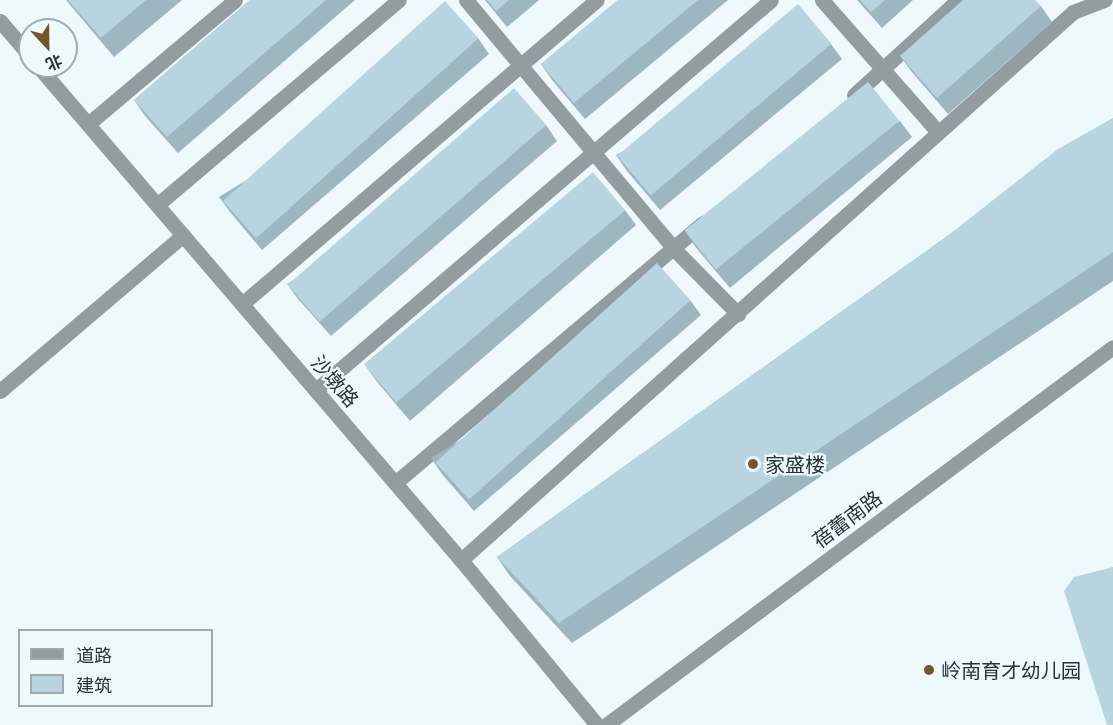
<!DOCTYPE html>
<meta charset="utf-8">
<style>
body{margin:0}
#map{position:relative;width:1113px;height:725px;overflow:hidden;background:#eef9fe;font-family:"Open Sans","Noto Sans SC",sans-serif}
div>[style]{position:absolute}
.minor>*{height:15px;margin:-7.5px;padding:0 7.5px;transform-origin:7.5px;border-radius:7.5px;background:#919da1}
.wall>*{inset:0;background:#9eb6c0}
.building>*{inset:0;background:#b8d4df;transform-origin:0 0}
.dots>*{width:16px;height:16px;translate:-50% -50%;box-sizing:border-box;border:3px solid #eef9fe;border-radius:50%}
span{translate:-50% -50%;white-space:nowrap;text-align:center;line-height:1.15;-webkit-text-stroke:4.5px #eef9fe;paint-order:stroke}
.street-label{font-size:20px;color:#283337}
.poi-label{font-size:20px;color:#283337}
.left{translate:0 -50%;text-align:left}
.legend{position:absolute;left:18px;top:629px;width:195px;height:78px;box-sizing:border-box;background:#eef9fe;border:2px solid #9faaae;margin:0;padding:8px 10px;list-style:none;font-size:18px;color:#283337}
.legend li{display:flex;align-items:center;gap:12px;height:30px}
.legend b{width:30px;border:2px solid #9faaae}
.north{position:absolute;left:18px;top:18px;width:60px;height:60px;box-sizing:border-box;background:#eef9fe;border:2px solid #9faaae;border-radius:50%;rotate:158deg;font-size:16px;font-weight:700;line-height:24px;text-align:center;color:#283337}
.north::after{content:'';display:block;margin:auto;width:21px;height:27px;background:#75552b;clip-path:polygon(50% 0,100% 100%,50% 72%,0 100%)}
</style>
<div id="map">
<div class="minor">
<i style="left:466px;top:0;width:323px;rotate:50.1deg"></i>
<i style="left:673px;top:248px;width:93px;rotate:45.4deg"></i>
<i style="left:822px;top:0;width:176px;rotate:48.7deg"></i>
<i style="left:0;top:21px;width:46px;rotate:49.4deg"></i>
<i style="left:38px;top:66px;width:650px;rotate:49.43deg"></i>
<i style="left:461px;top:560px;width:214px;rotate:50.5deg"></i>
<i style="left:854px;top:95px;width:141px;rotate:-42.4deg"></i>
<i style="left:88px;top:124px;width:192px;rotate:-40.1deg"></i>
<i style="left:157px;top:205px;width:317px;rotate:-40.3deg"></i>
<i style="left:242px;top:304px;width:467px;rotate:-40.6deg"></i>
<i style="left:316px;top:390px;width:599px;rotate:-40.6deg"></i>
<i style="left:0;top:391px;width:240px;rotate:-40.4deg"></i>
<i style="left:395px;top:483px;width:403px;rotate:-40.2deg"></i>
<i style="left:461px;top:560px;width:821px;rotate:-41.84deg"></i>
<i style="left:1073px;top:12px;width:34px;rotate:-21deg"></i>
<i style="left:606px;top:725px;width:632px;rotate:-36.71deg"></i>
</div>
<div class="wall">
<i style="clip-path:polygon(66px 0,182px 0,114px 57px)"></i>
<i style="clip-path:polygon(250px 0,355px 0,178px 153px,145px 116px,134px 100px)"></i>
<i style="clip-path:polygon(485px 0,539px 0,507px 27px)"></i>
<i style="clip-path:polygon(618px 0,728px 0,585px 119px,552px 80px,541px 64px)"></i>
<i style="clip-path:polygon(857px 0,913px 0,882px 28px)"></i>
<i style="clip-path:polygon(1041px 6px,1052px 22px,948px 114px,911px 71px,900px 56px)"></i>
<i style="clip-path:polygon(478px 38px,489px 54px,262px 250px,230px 212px,219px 197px)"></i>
<i style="clip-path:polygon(831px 44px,842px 59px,660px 210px,627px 171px,616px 155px)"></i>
<i style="clip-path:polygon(1113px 118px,1113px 281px,572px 643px,510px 576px,497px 557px)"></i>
<i style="clip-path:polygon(900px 121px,912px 137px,730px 288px,697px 249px,686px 233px)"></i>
<i style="clip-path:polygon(546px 125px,557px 141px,331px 336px,298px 299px,287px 284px)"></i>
<i style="clip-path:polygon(625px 210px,636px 225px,410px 421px,378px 383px,367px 368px)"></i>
<i style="clip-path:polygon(690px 300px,701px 315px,474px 511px,442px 474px,431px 458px)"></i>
</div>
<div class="building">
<i style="clip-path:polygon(68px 0,146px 0,101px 38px)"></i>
<i style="clip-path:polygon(250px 0,326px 0,167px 137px,134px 100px)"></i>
<i style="clip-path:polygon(487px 0,509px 0,496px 11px)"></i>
<i style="clip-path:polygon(618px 0,698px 0,574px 103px,541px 64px)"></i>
<i style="clip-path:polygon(860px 0,885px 0,871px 12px)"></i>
<i style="clip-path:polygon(963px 0,1035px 0,1041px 6px,937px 98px,900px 56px)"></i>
<i style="left:445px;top:1px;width:50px;height:299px;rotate:48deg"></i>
<i style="left:798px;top:4px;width:52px;height:236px;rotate:50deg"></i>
<i style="left:868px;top:82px;width:50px;height:236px;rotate:51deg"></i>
<i style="left:514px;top:88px;width:49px;height:300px;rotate:49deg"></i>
<i style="clip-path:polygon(1113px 118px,1113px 252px,559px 623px,497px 557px,946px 237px,1058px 149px)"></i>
<i style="left:593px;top:172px;width:50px;height:299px;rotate:50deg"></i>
<i style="left:657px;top:263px;width:50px;height:298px;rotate:48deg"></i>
<i style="clip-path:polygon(1113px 567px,1113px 725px,1107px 725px,1064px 591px,1074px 577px)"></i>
</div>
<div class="dots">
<i style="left:753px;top:464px;background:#75552b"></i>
<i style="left:929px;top:670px;background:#75552b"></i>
</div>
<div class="street-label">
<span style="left:335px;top:381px;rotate:49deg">沙墩路</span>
<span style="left:847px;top:519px;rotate:-37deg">蓓蕾南路</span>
</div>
<div class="poi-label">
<span class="left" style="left:765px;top:464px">家盛楼</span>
<span class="left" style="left:941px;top:670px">岭南育才幼儿园</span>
</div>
<ul class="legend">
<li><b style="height:8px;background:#919da1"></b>道路</li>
<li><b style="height:16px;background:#b8d4df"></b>建筑</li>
</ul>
<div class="north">北</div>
</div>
